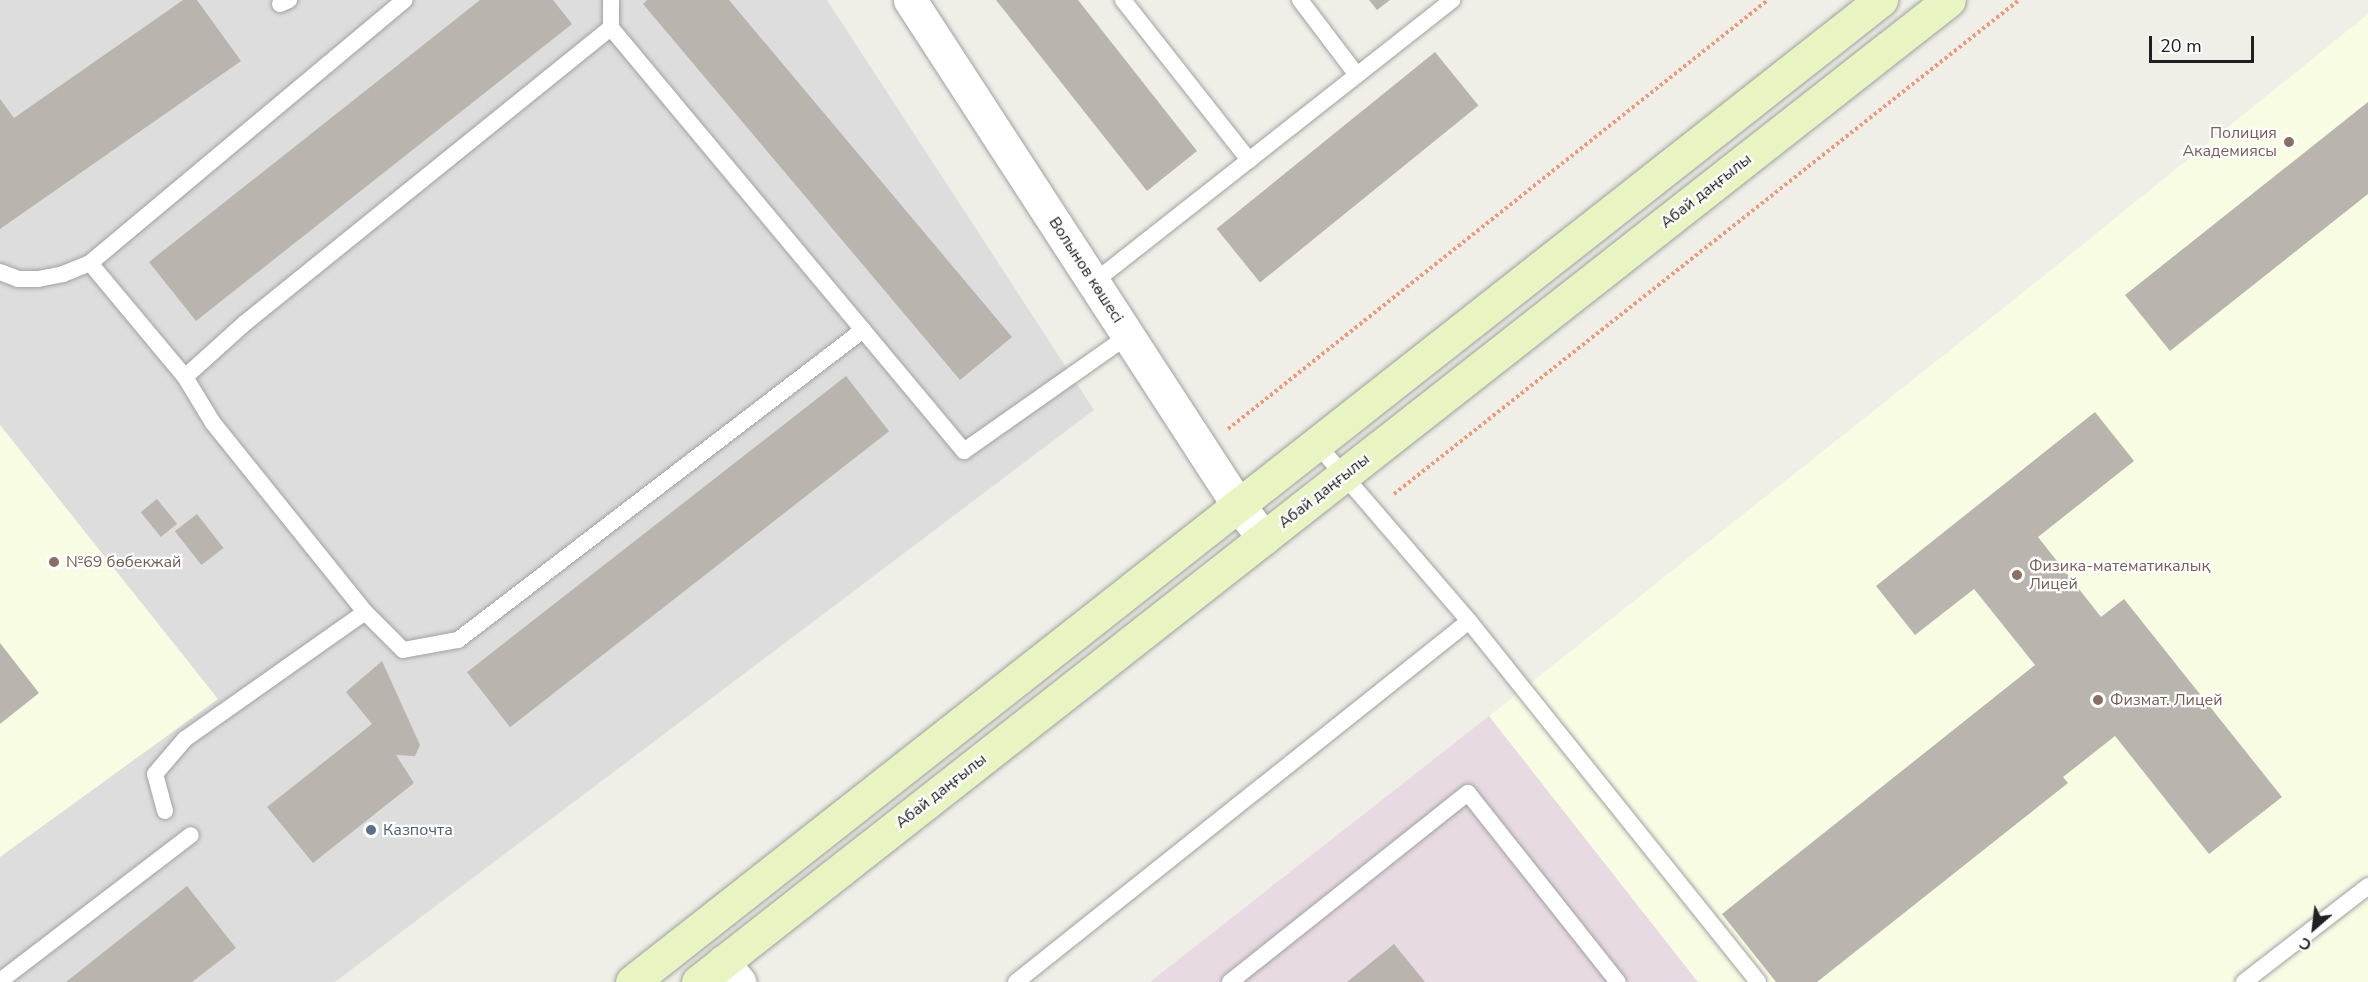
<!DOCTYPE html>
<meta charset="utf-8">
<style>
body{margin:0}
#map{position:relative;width:2368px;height:982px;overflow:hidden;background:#efeee7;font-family:"Nunito Sans",sans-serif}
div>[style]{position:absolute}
.residential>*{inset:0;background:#dedddd}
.industrial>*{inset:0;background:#e8dae3}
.education>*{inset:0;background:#f8fce3}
.building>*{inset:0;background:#b9b4ad;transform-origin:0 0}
.path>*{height:4px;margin-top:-2px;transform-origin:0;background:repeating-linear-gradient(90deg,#ed9a7b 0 3px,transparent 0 6px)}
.roads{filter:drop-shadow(0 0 2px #a1a1a1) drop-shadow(0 0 2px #a1a1a1)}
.service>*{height:16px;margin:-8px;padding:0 8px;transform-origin:8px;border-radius:8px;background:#fff}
.minor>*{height:33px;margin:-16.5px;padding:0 16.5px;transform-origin:16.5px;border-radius:16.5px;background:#fff}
.tertiary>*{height:33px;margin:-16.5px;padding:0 16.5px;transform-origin:16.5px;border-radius:16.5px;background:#fff}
.secondary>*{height:33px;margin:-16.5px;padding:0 16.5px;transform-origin:16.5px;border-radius:16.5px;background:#e8f4c1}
.dots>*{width:16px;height:16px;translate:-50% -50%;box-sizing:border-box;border:3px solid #fff;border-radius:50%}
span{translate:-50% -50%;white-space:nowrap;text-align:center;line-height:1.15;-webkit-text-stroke:4.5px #fff;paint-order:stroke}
.education-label{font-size:16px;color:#785e54}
.right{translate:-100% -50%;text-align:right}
.left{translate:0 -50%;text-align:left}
.street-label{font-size:16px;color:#202020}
.service-label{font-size:16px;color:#4e5e75}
.north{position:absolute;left:2284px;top:898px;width:60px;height:60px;-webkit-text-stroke:4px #fff;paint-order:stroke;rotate:208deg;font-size:16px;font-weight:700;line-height:24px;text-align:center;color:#202020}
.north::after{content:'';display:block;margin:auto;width:21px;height:27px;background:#202020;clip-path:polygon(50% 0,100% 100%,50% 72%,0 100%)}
.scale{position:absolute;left:2149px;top:36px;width:105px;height:27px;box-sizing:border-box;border:3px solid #202020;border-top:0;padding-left:8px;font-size:18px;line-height:21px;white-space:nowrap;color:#202020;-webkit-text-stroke:4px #fff;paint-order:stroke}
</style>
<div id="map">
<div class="residential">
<i style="clip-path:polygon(0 0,827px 0,1094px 410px,335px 982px,0 982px)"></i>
</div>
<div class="industrial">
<i style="clip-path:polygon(1489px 716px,1698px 982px,1150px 982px)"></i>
</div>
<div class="education">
<i style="clip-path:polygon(2368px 14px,2368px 982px,1698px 982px,1489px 716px,2051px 270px)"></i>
<i style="clip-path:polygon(0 425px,218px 699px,0 857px)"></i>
</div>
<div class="building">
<i style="clip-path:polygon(183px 0,197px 0,241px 61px,0 229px,0 99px,14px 118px)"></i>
<i style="clip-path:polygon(480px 0,553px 0,572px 24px,196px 321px,149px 262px)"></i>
<i style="clip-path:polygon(647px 0,729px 0,1012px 337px,960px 380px,643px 4px)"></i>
<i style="clip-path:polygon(996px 0,1078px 0,1197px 151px,1147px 191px)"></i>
<i style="clip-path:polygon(1369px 0,1390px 0,1377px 10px)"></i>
<i style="left:1435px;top:52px;width:69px;height:281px;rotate:51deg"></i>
<i style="clip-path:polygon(2368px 102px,2368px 194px,2170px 351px,2125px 295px)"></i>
<i style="left:846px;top:376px;width:70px;height:481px;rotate:52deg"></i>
<i style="clip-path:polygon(2095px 412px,2134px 461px,2038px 537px,2101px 617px,2124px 599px,2282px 797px,2209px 854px,2115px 736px,2063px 777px,2068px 783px,1817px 982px,1776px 982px,1722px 914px,2035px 665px,1974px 589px,1915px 635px,1876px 586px)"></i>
<i style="left:157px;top:499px;width:32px;height:21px;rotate:51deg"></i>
<i style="left:197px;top:514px;width:43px;height:28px;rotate:52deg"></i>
<i style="clip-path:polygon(0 643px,39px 693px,0 724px)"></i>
<i style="clip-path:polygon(382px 661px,420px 745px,415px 756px,396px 755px,414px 783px,313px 863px,267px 807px,372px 724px,346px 692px)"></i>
<i style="clip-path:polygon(187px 886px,236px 948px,192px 982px,66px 982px)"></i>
<i style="clip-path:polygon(1394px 944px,1425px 982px,1347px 982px)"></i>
</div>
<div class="path">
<i style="left:1228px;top:429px;width:690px;rotate:-38.47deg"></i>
<i style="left:1394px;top:494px;width:797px;rotate:-38.32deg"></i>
</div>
<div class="roads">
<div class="service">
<i style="left:611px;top:0;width:28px;rotate:90deg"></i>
<i style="left:611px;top:28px;width:551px;rotate:50.15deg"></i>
<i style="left:964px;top:451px;width:202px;rotate:-35.1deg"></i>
<i style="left:1123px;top:0;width:204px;rotate:51.8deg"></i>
<i style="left:1300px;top:0;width:94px;rotate:52.8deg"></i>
<i style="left:280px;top:4px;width:10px;rotate:-24deg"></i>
<i style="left:90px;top:263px;width:410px;rotate:-39.9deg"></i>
<i style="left:0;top:272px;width:19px;rotate:21deg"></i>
<i style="left:18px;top:279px;width:20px"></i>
<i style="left:38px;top:279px;width:25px;rotate:-11deg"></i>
<i style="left:63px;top:274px;width:29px;rotate:-22deg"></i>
<i style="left:90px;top:263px;width:148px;rotate:50.2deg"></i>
<i style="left:1094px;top:282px;width:456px;rotate:-38.2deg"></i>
<i style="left:1316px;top:443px;width:235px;rotate:49.3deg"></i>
<i style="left:1469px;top:621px;width:462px;rotate:51.3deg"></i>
<i style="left:365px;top:612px;width:54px;rotate:45deg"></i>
<i style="left:403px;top:650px;width:56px;rotate:-10.3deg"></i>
<i style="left:458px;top:640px;width:510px;rotate:-37.43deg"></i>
<i style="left:165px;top:811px;width:38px;rotate:-105deg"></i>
<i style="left:155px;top:774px;width:46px;rotate:-49.4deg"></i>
<i style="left:185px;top:739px;width:220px;rotate:-35.2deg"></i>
<i style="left:365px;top:612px;width:243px;rotate:-128.8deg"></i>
<i style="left:213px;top:423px;width:54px;rotate:-121.3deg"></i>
<i style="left:185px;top:377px;width:81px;rotate:-42deg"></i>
<i style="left:245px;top:323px;width:470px;rotate:-38.9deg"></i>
<i style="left:0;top:981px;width:240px;rotate:-37.4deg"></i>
<i style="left:1016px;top:982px;width:579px;rotate:-38.55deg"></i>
<i style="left:1230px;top:982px;width:304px;rotate:-38.5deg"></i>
<i style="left:1468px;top:793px;width:241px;rotate:51.6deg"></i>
<i style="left:2244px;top:982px;width:157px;rotate:-37.7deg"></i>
</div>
<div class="minor">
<i style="left:723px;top:962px;width:26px;rotate:51deg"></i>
</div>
<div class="tertiary">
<i style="left:910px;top:0;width:602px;rotate:57deg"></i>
<i style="left:1238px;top:505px;width:42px;rotate:51.8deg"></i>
</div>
<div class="secondary">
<i style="left:632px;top:982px;width:1589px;rotate:-38.18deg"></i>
<i style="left:698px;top:982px;width:1590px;rotate:-38.13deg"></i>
</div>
</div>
<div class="dots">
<i style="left:2289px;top:142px;background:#8d6e63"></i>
<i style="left:54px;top:562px;background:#8d6e63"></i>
<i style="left:2017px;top:575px;background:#8d6e63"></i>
<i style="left:2098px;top:700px;background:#8d6e63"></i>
<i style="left:371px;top:830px;background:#5c6f8a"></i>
</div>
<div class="education-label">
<span class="right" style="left:2277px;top:142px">Полиция<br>Академиясы</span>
<span class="left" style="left:66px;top:562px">№69 бөбекжай</span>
<span class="left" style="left:2029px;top:575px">Физика-математикалық<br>Лицей</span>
<span class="left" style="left:2110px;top:700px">Физмат. Лицей</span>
</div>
<div class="street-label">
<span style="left:1706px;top:191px;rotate:-38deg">Абай даңғылы</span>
<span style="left:1086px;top:270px;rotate:57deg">Волынов көшесі</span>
<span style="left:1324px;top:491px;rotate:-38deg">Абай даңғылы</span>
<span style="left:941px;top:791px;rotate:-38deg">Абай даңғылы</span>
</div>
<div class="service-label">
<span class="left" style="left:383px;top:830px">Казпочта</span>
</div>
<div class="north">С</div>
<div class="scale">20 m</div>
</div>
